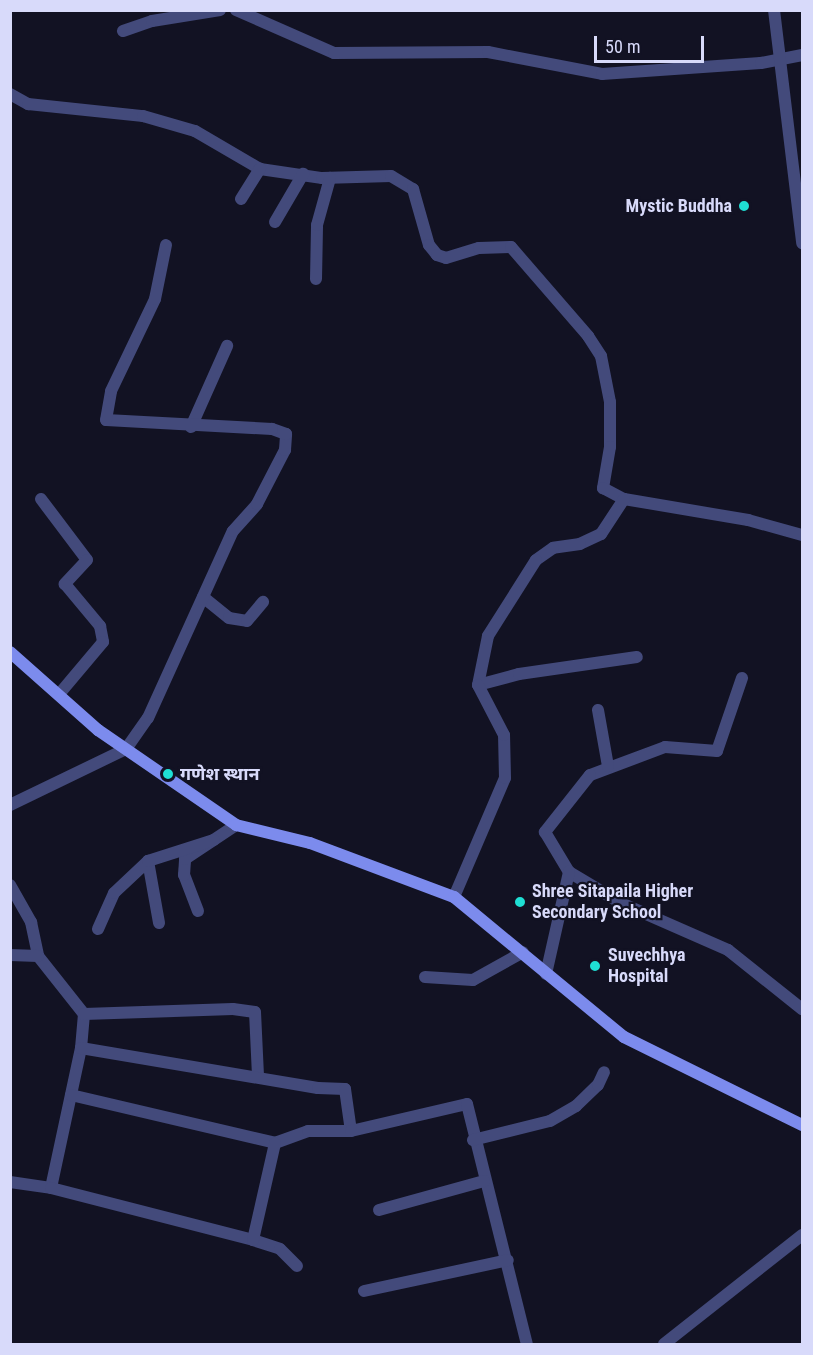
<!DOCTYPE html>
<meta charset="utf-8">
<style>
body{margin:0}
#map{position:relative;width:813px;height:1355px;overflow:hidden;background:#121223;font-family:"Roboto Condensed","Noto Sans Devanagari",sans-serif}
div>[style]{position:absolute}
.street>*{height:12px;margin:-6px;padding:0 6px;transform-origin:6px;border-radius:6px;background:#434a7b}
.secondary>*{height:12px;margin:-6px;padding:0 6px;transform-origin:6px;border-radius:6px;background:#7c8bed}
.dots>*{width:16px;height:16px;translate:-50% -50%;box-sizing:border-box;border:3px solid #121223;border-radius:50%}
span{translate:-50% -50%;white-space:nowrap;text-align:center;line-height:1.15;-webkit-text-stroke:4.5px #121223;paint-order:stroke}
.poi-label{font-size:18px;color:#d8dafa;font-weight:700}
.right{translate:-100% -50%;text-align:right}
.left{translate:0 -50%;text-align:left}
.frame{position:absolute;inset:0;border:12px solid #d8dafa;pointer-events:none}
.scale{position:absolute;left:594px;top:36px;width:110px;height:27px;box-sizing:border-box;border:3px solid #d8dafa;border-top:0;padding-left:8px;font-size:18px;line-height:21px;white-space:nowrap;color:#d8dafa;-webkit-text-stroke:4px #121223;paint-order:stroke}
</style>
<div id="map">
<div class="street">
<i style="left:236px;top:10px;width:107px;rotate:23.7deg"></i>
<i style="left:334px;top:53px;width:154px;rotate:-0.4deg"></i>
<i style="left:488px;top:52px;width:116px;rotate:10.9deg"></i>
<i style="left:602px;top:74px;width:159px;rotate:-4deg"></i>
<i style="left:761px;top:63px;width:42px;rotate:-11deg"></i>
<i style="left:774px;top:10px;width:235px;rotate:83.1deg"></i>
<i style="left:123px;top:31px;width:31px;rotate:-19deg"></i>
<i style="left:152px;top:21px;width:69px;rotate:-9.2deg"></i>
<i style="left:10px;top:94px;width:21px;rotate:29deg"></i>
<i style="left:28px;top:104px;width:116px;rotate:6deg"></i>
<i style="left:143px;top:116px;width:54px;rotate:16.1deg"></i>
<i style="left:195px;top:131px;width:75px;rotate:30.3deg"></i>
<i style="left:260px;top:169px;width:63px;rotate:8.3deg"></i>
<i style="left:322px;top:178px;width:69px;rotate:-1.7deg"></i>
<i style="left:391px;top:176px;width:26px;rotate:31deg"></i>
<i style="left:413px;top:189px;width:58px;rotate:74.1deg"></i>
<i style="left:429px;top:245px;width:13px;rotate:51deg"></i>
<i style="left:437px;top:255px;width:9px;rotate:18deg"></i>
<i style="left:446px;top:258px;width:34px;rotate:-17deg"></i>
<i style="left:479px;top:248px;width:32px;rotate:-2deg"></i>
<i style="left:511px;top:247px;width:118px;rotate:49.1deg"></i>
<i style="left:588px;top:336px;width:24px;rotate:57deg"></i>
<i style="left:601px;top:356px;width:47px;rotate:78.9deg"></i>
<i style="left:610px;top:402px;width:45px;rotate:90deg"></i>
<i style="left:610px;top:447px;width:42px;rotate:99.7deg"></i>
<i style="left:603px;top:488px;width:24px;rotate:28deg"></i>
<i style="left:624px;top:499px;width:126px;rotate:9.6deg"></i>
<i style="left:748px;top:520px;width:56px;rotate:15.5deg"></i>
<i style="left:241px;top:199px;width:36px;rotate:-58deg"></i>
<i style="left:275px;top:222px;width:56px;rotate:-59.7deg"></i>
<i style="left:316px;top:279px;width:54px;rotate:-88.9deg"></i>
<i style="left:317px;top:225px;width:49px;rotate:-74.5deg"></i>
<i style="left:191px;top:427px;width:89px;rotate:-66deg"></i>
<i style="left:41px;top:499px;width:76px;rotate:53deg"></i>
<i style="left:87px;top:560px;width:33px;rotate:133deg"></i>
<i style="left:65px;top:584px;width:55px;rotate:50.2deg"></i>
<i style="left:100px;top:626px;width:16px;rotate:79deg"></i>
<i style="left:103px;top:642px;width:67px;rotate:130.1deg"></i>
<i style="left:624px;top:499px;width:42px;rotate:123.3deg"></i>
<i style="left:601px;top:534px;width:23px;rotate:155deg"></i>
<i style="left:580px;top:544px;width:27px;rotate:172deg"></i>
<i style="left:553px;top:548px;width:21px;rotate:145deg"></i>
<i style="left:536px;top:560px;width:90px;rotate:122.3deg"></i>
<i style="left:488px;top:636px;width:50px;rotate:101.5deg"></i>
<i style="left:478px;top:685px;width:42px;rotate:-15deg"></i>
<i style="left:519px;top:674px;width:119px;rotate:-8.2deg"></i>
<i style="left:203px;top:597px;width:33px;rotate:39deg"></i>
<i style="left:229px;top:618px;width:18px;rotate:9deg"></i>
<i style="left:247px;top:621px;width:25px;rotate:-50deg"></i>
<i style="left:742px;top:678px;width:77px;rotate:108.9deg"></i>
<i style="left:717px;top:751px;width:52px;rotate:-175.6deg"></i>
<i style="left:665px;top:747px;width:80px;rotate:159.5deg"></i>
<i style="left:590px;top:775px;width:73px;rotate:128.3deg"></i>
<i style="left:545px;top:832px;width:47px;rotate:59deg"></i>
<i style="left:569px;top:872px;width:61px;rotate:30.8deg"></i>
<i style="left:621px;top:903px;width:117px;rotate:23.7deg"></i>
<i style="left:728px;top:950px;width:95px;rotate:38.6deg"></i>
<i style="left:598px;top:710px;width:57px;rotate:79.9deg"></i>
<i style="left:10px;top:805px;width:129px;rotate:-25.8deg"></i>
<i style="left:126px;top:749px;width:38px;rotate:-55deg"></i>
<i style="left:148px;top:718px;width:205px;rotate:-65.6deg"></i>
<i style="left:233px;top:531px;width:36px;rotate:-48deg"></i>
<i style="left:257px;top:504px;width:61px;rotate:-62.6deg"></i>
<i style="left:285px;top:450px;width:16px;rotate:-86deg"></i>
<i style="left:286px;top:434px;width:15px;rotate:-160deg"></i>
<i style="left:272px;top:429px;width:166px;rotate:-176.9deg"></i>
<i style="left:106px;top:420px;width:29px;rotate:-80deg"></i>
<i style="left:111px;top:391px;width:102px;rotate:-64.4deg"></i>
<i style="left:155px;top:299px;width:55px;rotate:-78.5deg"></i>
<i style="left:148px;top:861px;width:63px;rotate:79.9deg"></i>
<i style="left:10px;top:885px;width:43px;rotate:60.4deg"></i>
<i style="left:31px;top:922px;width:35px;rotate:78deg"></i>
<i style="left:38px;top:956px;width:74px;rotate:51.6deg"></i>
<i style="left:84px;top:1014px;width:34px;rotate:95deg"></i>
<i style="left:81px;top:1048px;width:143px;rotate:102.1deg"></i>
<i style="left:454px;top:897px;width:129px;rotate:-66.8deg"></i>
<i style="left:505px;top:778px;width:43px;rotate:-91.3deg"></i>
<i style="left:504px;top:735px;width:56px;rotate:-117.5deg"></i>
<i style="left:198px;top:911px;width:39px;rotate:-111deg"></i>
<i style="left:184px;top:875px;width:16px;rotate:-86deg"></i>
<i style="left:185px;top:859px;width:61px;rotate:-33.7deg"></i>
<i style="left:98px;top:929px;width:39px;rotate:-66deg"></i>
<i style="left:114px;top:893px;width:47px;rotate:-43.3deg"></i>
<i style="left:148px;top:861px;width:69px;rotate:-17.7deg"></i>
<i style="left:10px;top:955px;width:28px;rotate:2deg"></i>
<i style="left:546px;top:974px;width:105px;rotate:-77.3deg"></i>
<i style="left:425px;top:977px;width:48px;rotate:3.6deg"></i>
<i style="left:473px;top:980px;width:57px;rotate:-29.2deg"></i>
<i style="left:84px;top:1014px;width:149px;rotate:-1.9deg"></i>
<i style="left:233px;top:1009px;width:22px;rotate:8deg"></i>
<i style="left:255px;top:1012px;width:64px;rotate:87.3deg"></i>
<i style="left:81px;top:1048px;width:240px;rotate:9.6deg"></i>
<i style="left:318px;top:1088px;width:27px;rotate:2deg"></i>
<i style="left:345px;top:1089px;width:42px;rotate:81.9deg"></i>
<i style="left:71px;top:1095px;width:210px;rotate:13.2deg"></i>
<i style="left:275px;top:1143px;width:35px;rotate:-20deg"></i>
<i style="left:308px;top:1131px;width:43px"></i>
<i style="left:351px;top:1131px;width:119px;rotate:-13.1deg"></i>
<i style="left:467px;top:1104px;width:247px;rotate:76deg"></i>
<i style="left:473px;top:1140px;width:79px;rotate:-13.9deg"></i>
<i style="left:550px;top:1121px;width:30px;rotate:-30deg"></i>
<i style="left:576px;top:1106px;width:30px;rotate:-44deg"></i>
<i style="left:598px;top:1085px;width:14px;rotate:-65deg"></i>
<i style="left:10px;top:1182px;width:41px;rotate:8.3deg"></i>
<i style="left:51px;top:1188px;width:209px;rotate:14.4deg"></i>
<i style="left:253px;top:1240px;width:28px;rotate:18deg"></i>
<i style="left:280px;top:1249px;width:24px;rotate:45deg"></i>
<i style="left:379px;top:1210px;width:109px;rotate:-15.4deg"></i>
<i style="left:253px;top:1240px;width:99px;rotate:-77.2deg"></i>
<i style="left:364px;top:1291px;width:147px;rotate:-12.1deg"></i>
<i style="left:664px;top:1344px;width:176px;rotate:-38.3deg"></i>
</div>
<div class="secondary">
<i style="left:10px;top:652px;width:118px;rotate:41.6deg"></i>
<i style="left:98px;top:730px;width:168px;rotate:34.5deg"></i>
<i style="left:236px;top:825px;width:76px;rotate:13.7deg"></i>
<i style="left:310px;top:843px;width:154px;rotate:20.6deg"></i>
<i style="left:454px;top:897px;width:220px;rotate:39.5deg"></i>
<i style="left:624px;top:1037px;width:199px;rotate:26.3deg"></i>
</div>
<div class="dots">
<i style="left:744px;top:206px;background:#1fdfd4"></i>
<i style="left:168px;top:774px;background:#1fdfd4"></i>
<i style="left:520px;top:902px;background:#1fdfd4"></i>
<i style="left:595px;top:966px;background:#1fdfd4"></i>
</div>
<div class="poi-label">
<span class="right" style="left:732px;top:206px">Mystic Buddha</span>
<span class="left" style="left:180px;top:774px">गणेश स्थान</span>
<span class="left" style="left:532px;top:902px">Shree Sitapaila Higher<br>Secondary School</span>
<span class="left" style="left:608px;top:966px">Suvechhya<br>Hospital</span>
</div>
<div class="frame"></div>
<div class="scale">50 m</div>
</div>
